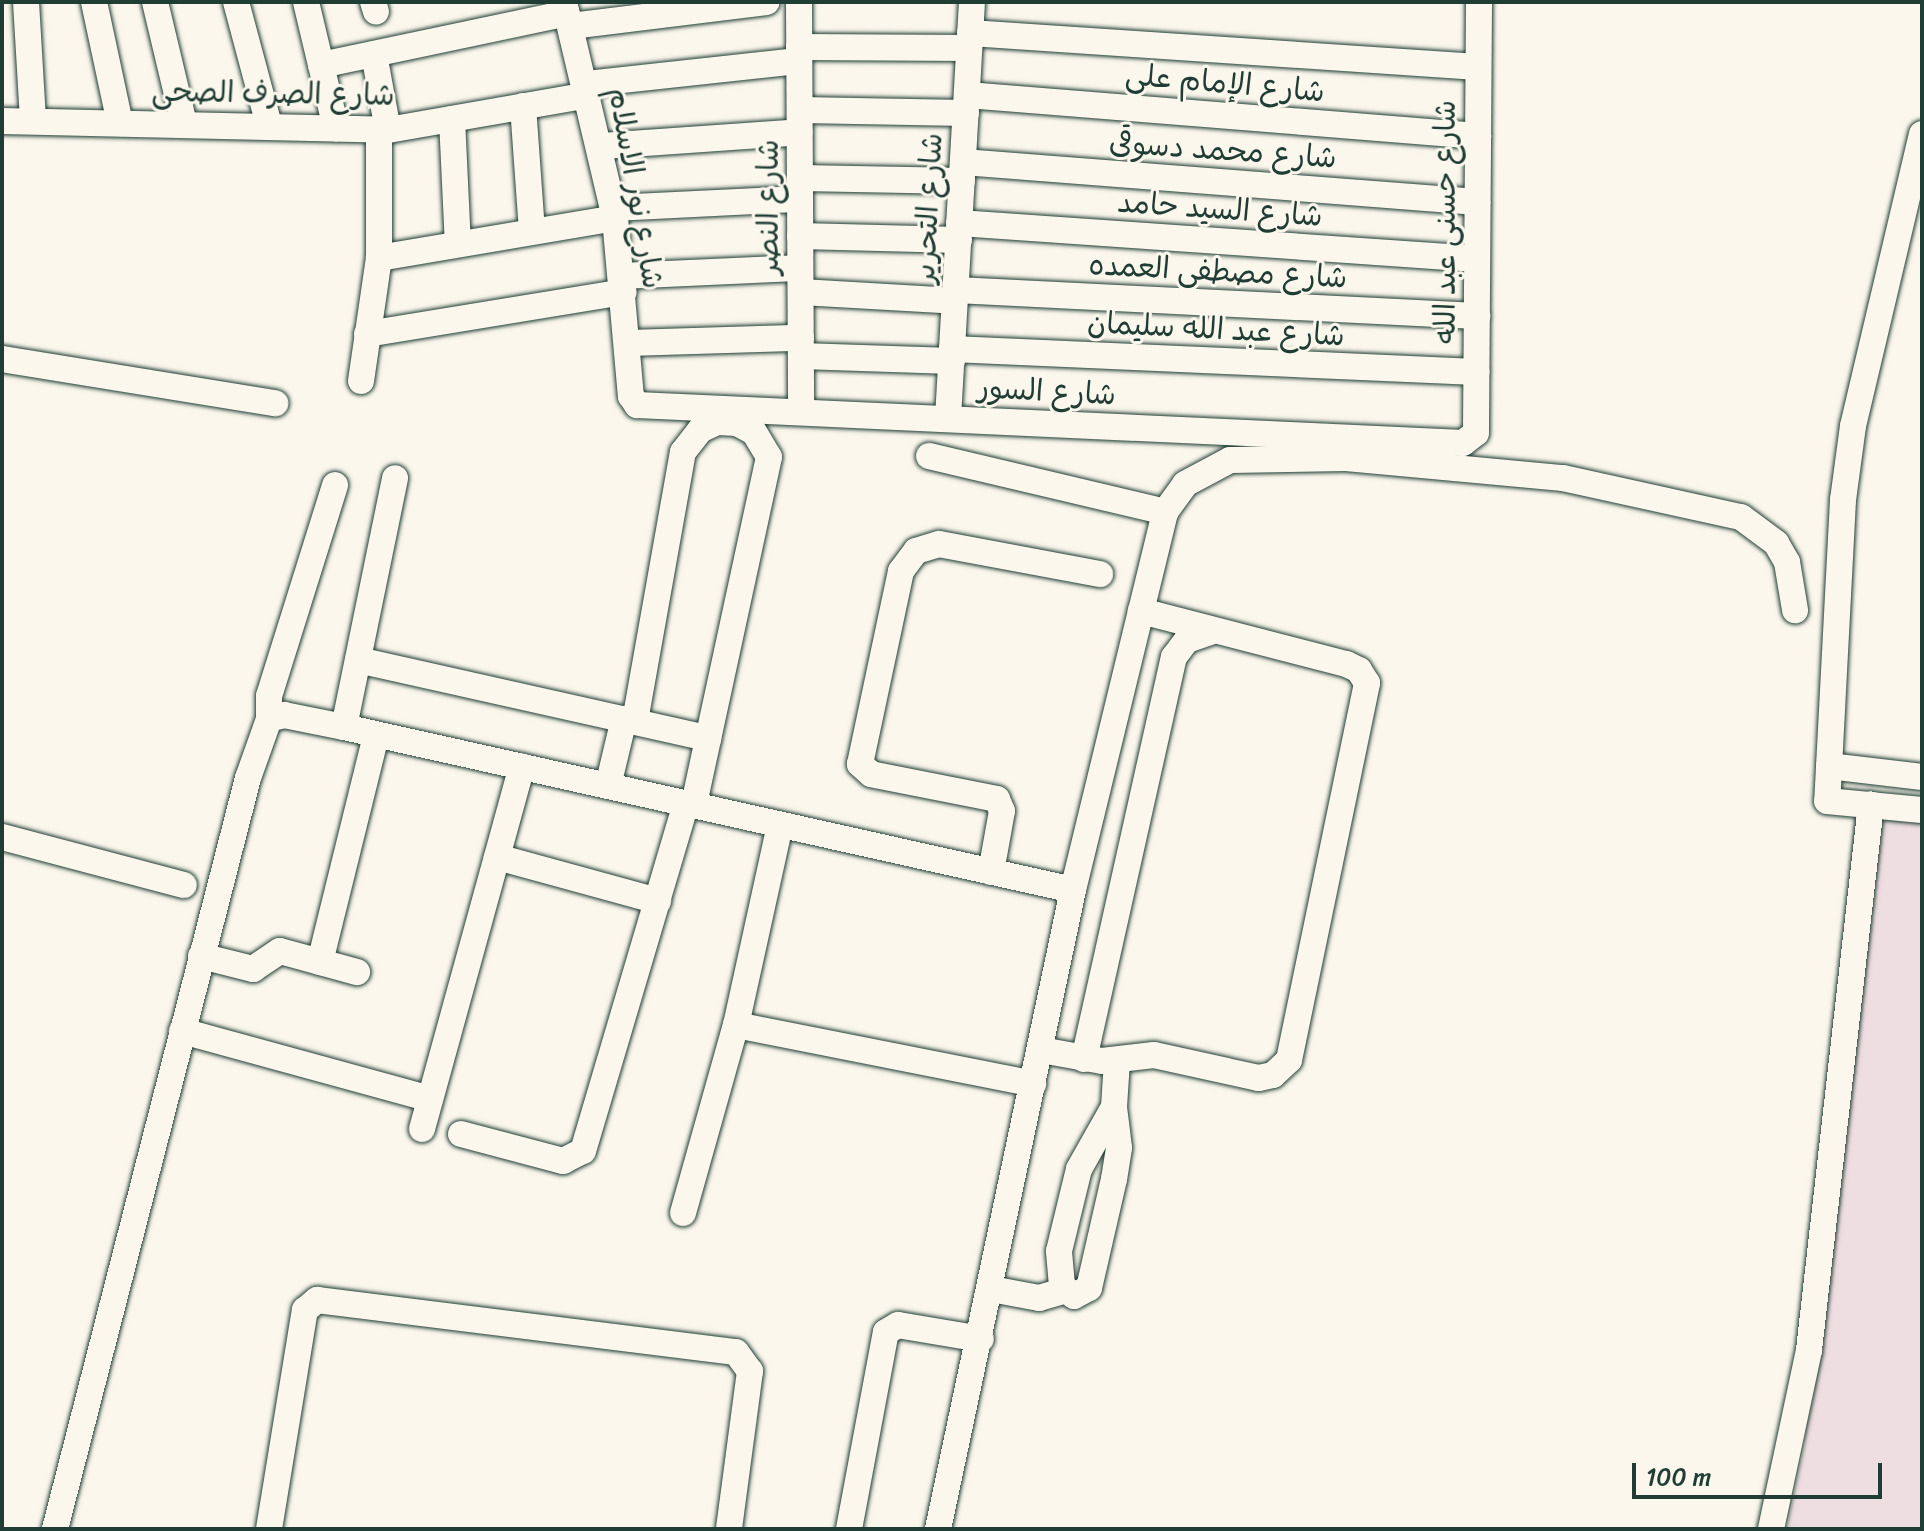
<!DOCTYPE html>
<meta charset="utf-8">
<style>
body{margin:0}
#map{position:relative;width:1924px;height:1531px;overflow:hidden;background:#fbf7ec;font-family:Sriracha,"Playpen Sans Arabic",sans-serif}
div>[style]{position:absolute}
.built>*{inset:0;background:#efdee1}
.roads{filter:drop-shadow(0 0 2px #1f3d34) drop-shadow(0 0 2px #1f3d34)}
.minor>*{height:26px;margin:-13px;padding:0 13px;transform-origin:13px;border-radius:13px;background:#fbf7ec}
span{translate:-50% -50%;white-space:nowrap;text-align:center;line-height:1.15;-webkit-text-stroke:6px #fbf7ec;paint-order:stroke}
.street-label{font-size:30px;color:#1f3d34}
.frame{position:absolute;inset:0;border:4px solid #1f3d34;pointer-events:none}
.scale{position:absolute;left:1632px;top:1463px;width:250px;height:36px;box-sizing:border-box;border:4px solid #1f3d34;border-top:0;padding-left:10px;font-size:24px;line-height:28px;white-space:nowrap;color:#1f3d34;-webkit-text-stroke:6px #fbf7ec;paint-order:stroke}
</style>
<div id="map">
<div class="built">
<i style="clip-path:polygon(1856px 793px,1922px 799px,1922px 1529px,1787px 1529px,1805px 1444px)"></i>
</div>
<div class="roads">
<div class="minor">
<i style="left:26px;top:2px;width:119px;rotate:86.6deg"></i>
<i style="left:94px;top:2px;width:124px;rotate:77.9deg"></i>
<i style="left:155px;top:2px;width:125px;rotate:76.6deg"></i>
<i style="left:236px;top:2px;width:127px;rotate:75deg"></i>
<i style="left:306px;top:2px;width:130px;rotate:76.6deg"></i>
<i style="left:373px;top:2px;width:10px;rotate:73deg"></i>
<i style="left:564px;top:2px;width:222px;rotate:76.7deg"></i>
<i style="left:615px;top:218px;width:179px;rotate:84.9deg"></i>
<i style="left:631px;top:396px;width:11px;rotate:56deg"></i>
<i style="left:637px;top:405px;width:827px;rotate:2.63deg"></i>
<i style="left:1463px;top:443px;width:16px;rotate:-38deg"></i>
<i style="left:1476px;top:433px;width:431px;rotate:-89.6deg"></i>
<i style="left:799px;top:2px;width:409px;rotate:89.7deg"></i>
<i style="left:571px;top:26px;width:197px;rotate:-7deg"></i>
<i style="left:970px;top:33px;width:509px;rotate:3.83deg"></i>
<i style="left:799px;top:47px;width:170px;rotate:0.3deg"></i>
<i style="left:374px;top:54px;width:77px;rotate:79.6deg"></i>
<i style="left:321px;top:65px;width:251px;rotate:-11.9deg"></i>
<i style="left:586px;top:84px;width:214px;rotate:-6.2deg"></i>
<i style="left:967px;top:95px;width:513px;rotate:4.59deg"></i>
<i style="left:523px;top:106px;width:125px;rotate:85.9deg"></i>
<i style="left:800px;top:110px;width:166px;rotate:1deg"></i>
<i style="left:452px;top:119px;width:125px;rotate:87.3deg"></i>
<i style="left:2px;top:121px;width:386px;rotate:1.3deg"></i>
<i style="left:388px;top:130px;width:203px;rotate:-9.9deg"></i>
<i style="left:1922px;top:134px;width:300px;rotate:103.3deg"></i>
<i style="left:1853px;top:426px;width:75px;rotate:97.7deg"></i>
<i style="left:1843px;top:500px;width:301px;rotate:93deg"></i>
<i style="left:1827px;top:801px;width:95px;rotate:5.4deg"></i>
<i style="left:602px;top:146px;width:198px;rotate:-4deg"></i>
<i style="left:963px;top:162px;width:516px;rotate:4.45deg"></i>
<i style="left:800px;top:178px;width:162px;rotate:1.1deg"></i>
<i style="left:613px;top:208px;width:187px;rotate:-2.8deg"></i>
<i style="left:959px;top:223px;width:519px;rotate:3.98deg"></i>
<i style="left:800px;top:236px;width:159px;rotate:1.4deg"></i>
<i style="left:379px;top:258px;width:239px;rotate:-9.6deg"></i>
<i style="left:623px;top:276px;width:177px;rotate:-2.6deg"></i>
<i style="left:956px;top:290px;width:522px;rotate:2.86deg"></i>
<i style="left:801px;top:292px;width:154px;rotate:3.3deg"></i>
<i style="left:367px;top:334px;width:260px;rotate:-9.3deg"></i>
<i style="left:628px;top:343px;width:173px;rotate:-1.7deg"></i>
<i style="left:952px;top:349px;width:525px;rotate:2.51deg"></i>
<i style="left:801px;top:356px;width:151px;rotate:1.9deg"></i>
<i style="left:2px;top:359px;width:277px;rotate:9.2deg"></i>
<i style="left:361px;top:381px;width:124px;rotate:-81.7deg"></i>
<i style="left:379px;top:258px;width:128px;rotate:-90deg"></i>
<i style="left:948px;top:418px;width:417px;rotate:-86.7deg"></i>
<i style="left:929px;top:456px;width:243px;rotate:13.3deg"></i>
<i style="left:358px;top:660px;width:359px;rotate:12.6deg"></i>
<i style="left:269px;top:719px;width:23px;rotate:-90deg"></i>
<i style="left:269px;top:696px;width:221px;rotate:-72.6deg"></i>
<i style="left:635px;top:721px;width:273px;rotate:-79.9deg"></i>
<i style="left:683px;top:452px;width:28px;rotate:-52deg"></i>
<i style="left:700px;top:430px;width:19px;rotate:-25deg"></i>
<i style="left:717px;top:422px;width:20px;rotate:3deg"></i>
<i style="left:737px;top:423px;width:19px;rotate:28deg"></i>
<i style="left:754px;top:432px;width:29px;rotate:59deg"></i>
<i style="left:769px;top:457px;width:356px;rotate:102.2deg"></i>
<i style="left:344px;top:727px;width:254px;rotate:-78.4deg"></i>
<i style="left:1829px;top:766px;width:94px;rotate:6.7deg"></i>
<i style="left:608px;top:786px;width:69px;rotate:-76.6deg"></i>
<i style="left:2px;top:837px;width:188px;rotate:14.8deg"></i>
<i style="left:497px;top:857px;width:167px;rotate:15.3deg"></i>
<i style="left:991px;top:872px;width:62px;rotate:-79.8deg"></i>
<i style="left:1002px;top:811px;width:13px;rotate:-113deg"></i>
<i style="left:997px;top:799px;width:128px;rotate:-168.8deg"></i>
<i style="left:871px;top:774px;width:15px;rotate:-138deg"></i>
<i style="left:860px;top:764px;width:197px;rotate:-78deg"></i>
<i style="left:901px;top:571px;width:25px;rotate:-53deg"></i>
<i style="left:916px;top:551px;width:24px;rotate:-17deg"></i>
<i style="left:939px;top:544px;width:164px;rotate:10.6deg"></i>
<i style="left:201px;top:956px;width:54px;rotate:14deg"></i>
<i style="left:253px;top:969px;width:32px;rotate:-34deg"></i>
<i style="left:280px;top:951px;width:80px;rotate:15.3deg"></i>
<i style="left:320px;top:962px;width:234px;rotate:-76.1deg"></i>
<i style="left:736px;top:1025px;width:303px;rotate:11.2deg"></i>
<i style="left:182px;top:1031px;width:257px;rotate:15.3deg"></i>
<i style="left:1041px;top:1050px;width:62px;rotate:10.2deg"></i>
<i style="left:1102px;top:1061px;width:52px;rotate:-6.6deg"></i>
<i style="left:1154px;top:1055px;width:107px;rotate:12.4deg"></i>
<i style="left:1259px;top:1078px;width:14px;rotate:-12deg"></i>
<i style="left:1273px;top:1075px;width:22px;rotate:-43deg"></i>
<i style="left:1289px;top:1060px;width:385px;rotate:-78.3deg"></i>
<i style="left:1367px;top:683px;width:15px;rotate:-122deg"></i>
<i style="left:1359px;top:670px;width:14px;rotate:-155deg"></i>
<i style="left:1346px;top:664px;width:212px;rotate:-165.5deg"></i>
<i style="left:1084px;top:1059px;width:412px;rotate:-77.4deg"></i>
<i style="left:1174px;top:657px;width:21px;rotate:-53deg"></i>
<i style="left:1187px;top:640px;width:24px;rotate:-19deg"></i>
<i style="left:1114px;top:1107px;width:41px;rotate:83deg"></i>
<i style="left:1119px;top:1148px;width:31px;rotate:99deg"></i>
<i style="left:1114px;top:1179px;width:112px;rotate:102.9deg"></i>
<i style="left:1089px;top:1288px;width:17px;rotate:152deg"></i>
<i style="left:1074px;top:1296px;width:16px;rotate:-140deg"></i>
<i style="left:1062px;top:1286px;width:35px;rotate:-95deg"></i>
<i style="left:1059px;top:1251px;width:84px;rotate:-76.3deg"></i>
<i style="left:1079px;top:1169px;width:71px;rotate:-60.6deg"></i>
<i style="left:1114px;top:1107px;width:47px;rotate:-86.3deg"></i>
<i style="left:422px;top:1129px;width:376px;rotate:-74.6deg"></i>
<i style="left:461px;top:1134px;width:106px;rotate:14.8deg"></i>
<i style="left:563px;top:1161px;width:22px;rotate:-27deg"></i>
<i style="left:583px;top:1151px;width:362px;rotate:-73.5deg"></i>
<i style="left:683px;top:1213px;width:195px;rotate:-74.3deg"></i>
<i style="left:736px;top:1025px;width:205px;rotate:-77.6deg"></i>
<i style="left:991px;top:1289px;width:49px;rotate:10.6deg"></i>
<i style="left:1039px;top:1298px;width:26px;rotate:-16deg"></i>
<i style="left:55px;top:1529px;width:775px;rotate:-75.59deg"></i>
<i style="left:248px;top:778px;width:63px;rotate:-70.4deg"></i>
<i style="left:269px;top:719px;width:16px;rotate:-15deg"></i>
<i style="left:284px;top:715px;width:61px;rotate:11.3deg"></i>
<i style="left:344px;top:727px;width:747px;rotate:12.6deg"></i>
<i style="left:269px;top:1529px;width:222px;rotate:-80.7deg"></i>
<i style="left:305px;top:1310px;width:16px;rotate:-40deg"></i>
<i style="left:317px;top:1300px;width:422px;rotate:7.1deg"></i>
<i style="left:736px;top:1352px;width:24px;rotate:54deg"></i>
<i style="left:750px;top:1371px;width:159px;rotate:97.6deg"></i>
<i style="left:849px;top:1529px;width:200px;rotate:-79.4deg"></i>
<i style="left:886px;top:1332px;width:14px;rotate:-30deg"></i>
<i style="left:898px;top:1325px;width:84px;rotate:9.6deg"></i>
<i style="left:938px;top:1529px;width:653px;rotate:-78.07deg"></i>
<i style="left:1073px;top:890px;width:389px;rotate:-76.3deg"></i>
<i style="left:1165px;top:512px;width:34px;rotate:-54deg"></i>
<i style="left:1185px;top:484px;width:51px;rotate:-28.1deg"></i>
<i style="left:1230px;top:460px;width:116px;rotate:-1deg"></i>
<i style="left:1346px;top:458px;width:218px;rotate:5.3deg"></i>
<i style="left:1563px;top:478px;width:182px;rotate:12.4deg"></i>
<i style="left:1741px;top:517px;width:44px;rotate:36.6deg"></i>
<i style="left:1776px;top:543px;width:22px;rotate:60deg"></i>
<i style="left:1787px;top:562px;width:49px;rotate:80.5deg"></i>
<i style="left:1771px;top:1529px;width:183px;rotate:-78deg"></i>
<i style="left:1809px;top:1350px;width:549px;rotate:-83.51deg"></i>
</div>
</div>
<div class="street-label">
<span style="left:1225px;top:83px;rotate:5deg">شارع الإمام على</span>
<span style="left:273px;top:93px;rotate:1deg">شارع الصرف الصحى</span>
<span style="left:1223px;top:150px;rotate:4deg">شارع محمد دسوقى</span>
<span style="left:636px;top:188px;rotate:80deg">شارع نور الاسلام</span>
<span style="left:768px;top:207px;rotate:-90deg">شارع النصر</span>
<span style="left:928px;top:208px;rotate:-87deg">شارع التحرير</span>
<span style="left:1220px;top:209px;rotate:4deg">شارع السيد حامد</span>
<span style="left:1445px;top:222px;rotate:-90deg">شارع حسنى عبد الله</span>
<span style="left:1218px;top:271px;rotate:3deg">شارع مصطفى العمده</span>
<span style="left:1216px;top:329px;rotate:3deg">شارع عبد الله سليمان</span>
<span style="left:1047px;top:391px;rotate:3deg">شارع السور</span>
</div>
<div class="frame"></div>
<div class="scale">100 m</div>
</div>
